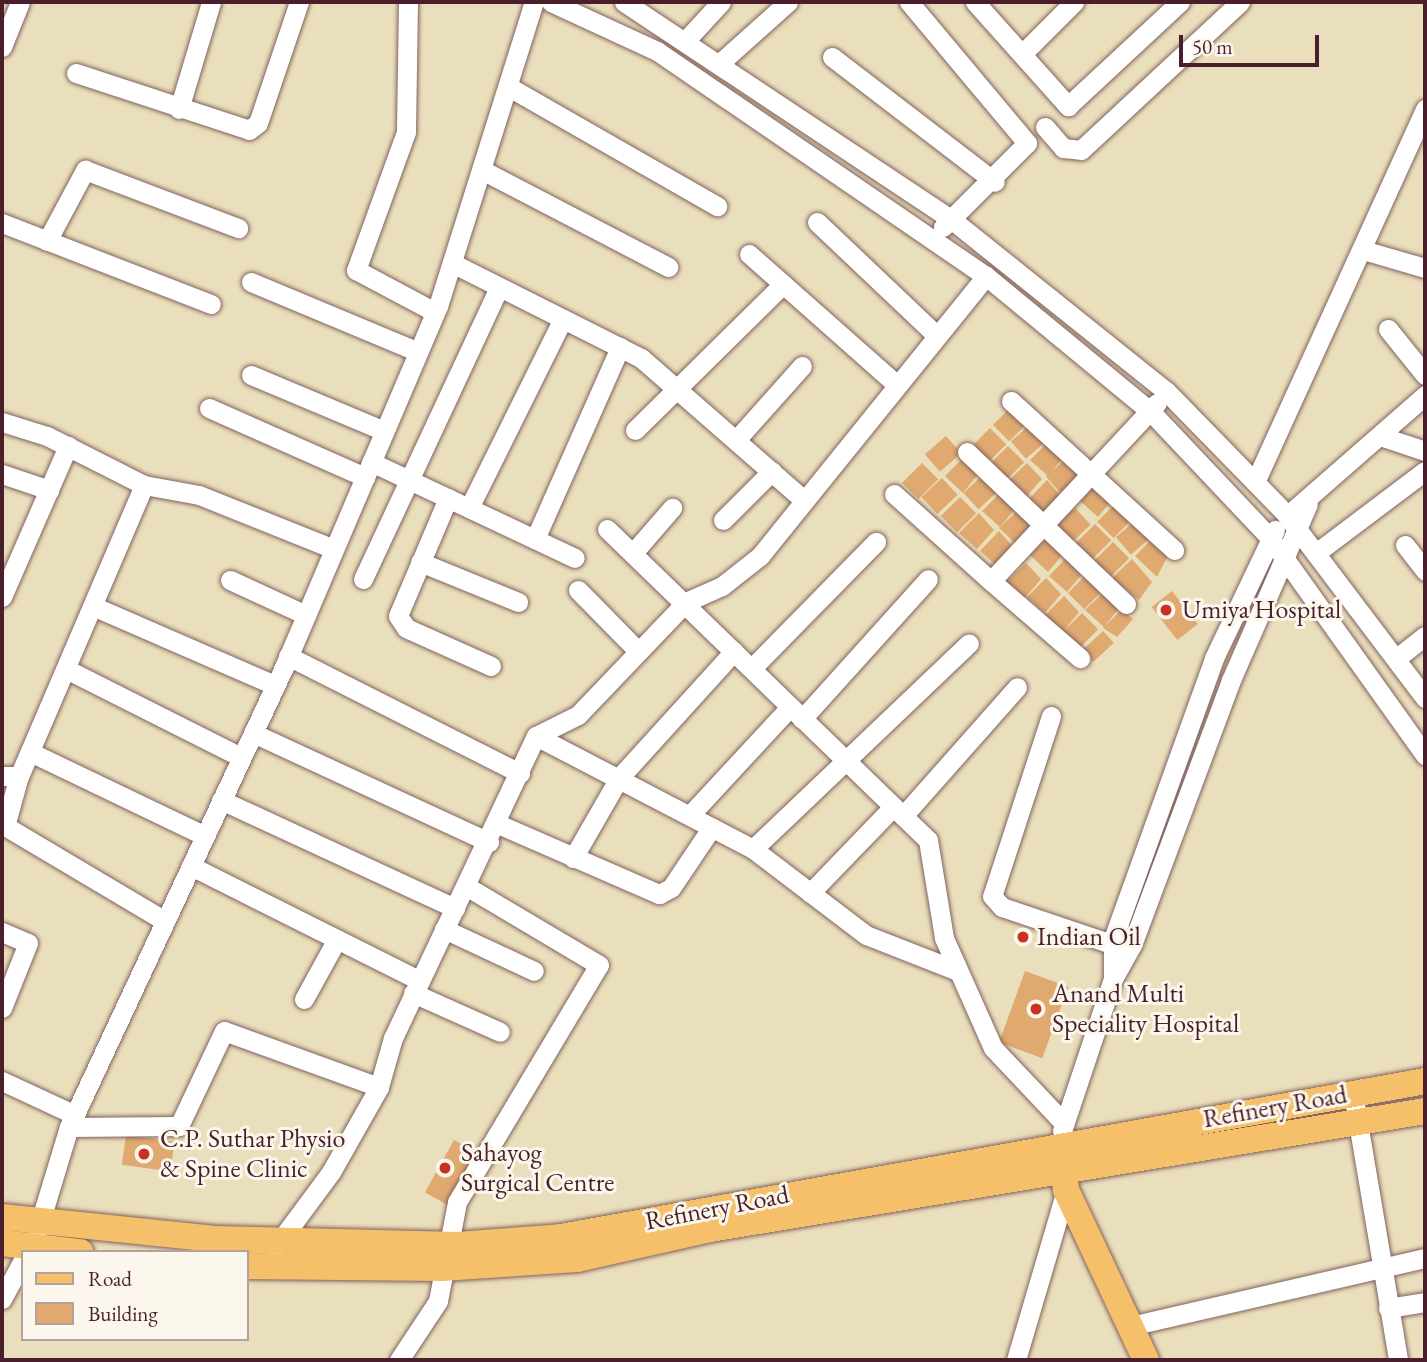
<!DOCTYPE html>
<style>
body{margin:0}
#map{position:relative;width:1427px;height:1362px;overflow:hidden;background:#eadfbc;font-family:"EB Garamond",serif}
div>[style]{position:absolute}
.building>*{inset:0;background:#dfa970;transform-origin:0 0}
.roads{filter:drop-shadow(0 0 2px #82625e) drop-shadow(0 0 2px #82625e)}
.minor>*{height:19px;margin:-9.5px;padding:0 9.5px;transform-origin:9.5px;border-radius:9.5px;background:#fff}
.major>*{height:26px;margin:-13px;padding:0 13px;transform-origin:13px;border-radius:13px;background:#f6c06b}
.dots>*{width:19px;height:19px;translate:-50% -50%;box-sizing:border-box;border:4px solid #fbf7ec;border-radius:50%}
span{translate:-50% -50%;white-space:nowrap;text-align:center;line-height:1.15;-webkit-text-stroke:6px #fbf7ec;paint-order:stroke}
.poi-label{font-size:26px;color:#4a1f2b}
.left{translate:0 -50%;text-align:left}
.street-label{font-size:26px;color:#4a1f2b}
.frame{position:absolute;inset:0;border:4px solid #4a1f2b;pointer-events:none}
.legend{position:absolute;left:21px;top:1250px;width:228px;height:91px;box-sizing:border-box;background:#fbf7ec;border:2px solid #b4a19f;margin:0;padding:9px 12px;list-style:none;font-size:21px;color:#4a1f2b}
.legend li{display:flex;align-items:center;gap:14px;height:35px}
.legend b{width:35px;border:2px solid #b4a19f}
.scale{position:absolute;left:1179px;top:35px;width:140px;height:32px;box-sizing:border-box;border:4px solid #4a1f2b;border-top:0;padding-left:9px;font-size:21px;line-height:24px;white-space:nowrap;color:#4a1f2b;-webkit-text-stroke:5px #fbf7ec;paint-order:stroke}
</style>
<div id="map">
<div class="building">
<i style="left:1012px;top:406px;width:23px;height:27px;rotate:45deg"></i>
<i style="left:1032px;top:423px;width:23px;height:28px;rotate:49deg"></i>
<i style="left:990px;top:428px;width:23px;height:26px;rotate:45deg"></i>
<i style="left:946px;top:436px;width:23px;height:28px;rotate:49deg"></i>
<i style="clip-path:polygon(1049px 441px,1064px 457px,1048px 476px,1030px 460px)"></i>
<i style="left:1008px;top:446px;width:23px;height:27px;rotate:45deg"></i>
<i style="clip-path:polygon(964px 457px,979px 473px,963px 493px,945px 476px)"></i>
<i style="left:1067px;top:458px;width:23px;height:28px;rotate:49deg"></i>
<i style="left:922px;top:463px;width:23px;height:28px;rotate:45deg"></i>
<i style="clip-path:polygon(1027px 463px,1042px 479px,1025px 498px,1007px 482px)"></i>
<i style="left:984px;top:474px;width:22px;height:28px;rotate:47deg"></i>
<i style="left:942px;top:478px;width:23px;height:28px;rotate:47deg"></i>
<i style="clip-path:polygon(1047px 480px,1062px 497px,1046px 516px,1028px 500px)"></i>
<i style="clip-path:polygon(1099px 482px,1114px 498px,1098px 517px,1080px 501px)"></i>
<i style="clip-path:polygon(1001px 492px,1016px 508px,1000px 527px,982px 511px)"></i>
<i style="left:960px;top:497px;width:23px;height:27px;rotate:45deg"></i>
<i style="left:1117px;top:502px;width:23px;height:28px;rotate:45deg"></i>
<i style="left:1075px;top:508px;width:23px;height:28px;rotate:47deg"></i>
<i style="clip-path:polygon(1019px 509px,1034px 525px,1017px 545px,999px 528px)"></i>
<i style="clip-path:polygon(979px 513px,994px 530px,977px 549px,959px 533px)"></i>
<i style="left:1137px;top:519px;width:23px;height:28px;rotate:49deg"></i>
<i style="left:1095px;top:524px;width:23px;height:27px;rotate:45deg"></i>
<i style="clip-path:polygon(999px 531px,1014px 548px,998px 567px,980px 551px)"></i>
<i style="clip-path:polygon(1050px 536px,1065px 552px,1048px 572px,1030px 555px)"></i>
<i style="clip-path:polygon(1154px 537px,1169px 553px,1157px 577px,1135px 556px)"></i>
<i style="left:1113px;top:542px;width:23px;height:27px;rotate:45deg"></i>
<i style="clip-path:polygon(1068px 556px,1083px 573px,1067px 592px,1049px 576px)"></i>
<i style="clip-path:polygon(1132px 559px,1152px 582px,1139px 600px,1112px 578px)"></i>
<i style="clip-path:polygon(1026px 563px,1041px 579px,1025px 598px,1007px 582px)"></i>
<i style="left:1087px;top:574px;width:23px;height:27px;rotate:45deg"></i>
<i style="clip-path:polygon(1046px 578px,1061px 594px,1045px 613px,1027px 597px)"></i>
<i style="clip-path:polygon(1105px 591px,1120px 607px,1104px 627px,1085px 610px)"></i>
<i style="left:1172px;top:591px;width:42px;height:26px;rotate:52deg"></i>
<i style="clip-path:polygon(1064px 596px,1079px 612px,1063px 632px,1045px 615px)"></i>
<i style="clip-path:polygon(1122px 609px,1133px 619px,1117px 637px,1103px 628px)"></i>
<i style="left:1082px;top:613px;width:23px;height:27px;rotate:45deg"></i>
<i style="left:1103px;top:631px;width:16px;height:28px;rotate:47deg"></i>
<i style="left:1025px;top:971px;width:46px;height:76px;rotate:20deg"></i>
<i style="left:126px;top:1135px;width:49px;height:30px;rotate:8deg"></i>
<i style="left:454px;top:1140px;width:29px;height:60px;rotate:29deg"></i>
</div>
<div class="roads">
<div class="minor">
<i style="left:408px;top:2px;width:130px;rotate:90.9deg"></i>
<i style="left:406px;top:132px;width:147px;rotate:109.9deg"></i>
<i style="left:356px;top:270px;width:89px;rotate:28deg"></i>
<i style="left:551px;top:2px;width:117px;rotate:24.8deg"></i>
<i style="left:657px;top:51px;width:399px;rotate:34.4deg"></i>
<i style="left:986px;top:276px;width:212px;rotate:39.5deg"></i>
<i style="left:1150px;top:411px;width:175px;rotate:46.6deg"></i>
<i style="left:1270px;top:538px;width:267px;rotate:54.5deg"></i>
<i style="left:624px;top:2px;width:392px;rotate:33.6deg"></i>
<i style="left:951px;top:219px;width:275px;rotate:38.7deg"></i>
<i style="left:1166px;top:391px;width:170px;rotate:45.7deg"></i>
<i style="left:1285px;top:513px;width:232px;rotate:52.9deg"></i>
<i style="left:909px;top:2px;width:184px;rotate:50.1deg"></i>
<i style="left:1027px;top:143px;width:119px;rotate:135deg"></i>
<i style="left:975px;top:2px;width:140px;rotate:48.2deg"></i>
<i style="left:1068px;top:106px;width:153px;rotate:-42.9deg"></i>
<i style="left:687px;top:39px;width:50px;rotate:-47.4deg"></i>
<i style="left:2px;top:47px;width:48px;rotate:-68.2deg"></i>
<i style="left:1022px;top:54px;width:74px;rotate:-45deg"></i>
<i style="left:832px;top:57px;width:205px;rotate:37.5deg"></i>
<i style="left:721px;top:62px;width:90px;rotate:-41.8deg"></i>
<i style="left:76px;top:73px;width:182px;rotate:18.2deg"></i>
<i style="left:249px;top:130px;width:11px;rotate:-38deg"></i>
<i style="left:258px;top:123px;width:128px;rotate:-71.3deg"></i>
<i style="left:509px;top:87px;width:240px;rotate:29.8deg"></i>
<i style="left:179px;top:109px;width:112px;rotate:-73.3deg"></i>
<i style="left:1045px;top:127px;width:28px;rotate:49deg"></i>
<i style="left:1063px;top:148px;width:18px;rotate:6deg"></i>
<i style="left:1081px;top:150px;width:217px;rotate:-42.9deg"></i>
<i style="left:482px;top:170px;width:210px;rotate:27.5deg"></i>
<i style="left:817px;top:222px;width:164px;rotate:43.5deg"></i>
<i style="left:2px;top:223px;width:224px;rotate:21.2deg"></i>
<i style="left:47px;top:241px;width:81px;rotate:-61.8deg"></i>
<i style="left:85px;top:170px;width:164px;rotate:20.8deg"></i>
<i style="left:1363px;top:250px;width:65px;rotate:16.2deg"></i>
<i style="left:749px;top:254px;width:196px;rotate:41.5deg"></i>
<i style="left:452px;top:263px;width:212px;rotate:26.7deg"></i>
<i style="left:641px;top:358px;width:216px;rotate:41.1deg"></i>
<i style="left:251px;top:282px;width:181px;rotate:22.7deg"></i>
<i style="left:1388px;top:329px;width:59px;rotate:51.2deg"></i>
<i style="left:251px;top:375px;width:144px;rotate:22.8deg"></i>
<i style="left:1011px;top:401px;width:221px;rotate:42.4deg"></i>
<i style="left:209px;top:408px;width:171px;rotate:23.9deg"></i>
<i style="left:2px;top:422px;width:47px;rotate:17.3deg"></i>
<i style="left:47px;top:436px;width:109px;rotate:26.8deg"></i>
<i style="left:144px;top:485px;width:317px;rotate:113.2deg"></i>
<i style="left:19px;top:776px;width:17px;rotate:180deg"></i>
<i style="left:635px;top:430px;width:208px;rotate:-44.6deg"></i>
<i style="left:1383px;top:437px;width:44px;rotate:18.4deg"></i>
<i style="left:736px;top:440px;width:99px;rotate:-48.3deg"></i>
<i style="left:967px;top:452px;width:220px;rotate:43.7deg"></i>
<i style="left:371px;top:462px;width:225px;rotate:25.2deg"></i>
<i style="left:2px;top:474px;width:50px;rotate:18.8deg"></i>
<i style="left:1256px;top:480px;width:408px;rotate:-65.5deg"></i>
<i style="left:144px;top:485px;width:56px;rotate:10.3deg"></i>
<i style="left:199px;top:495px;width:145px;rotate:21.8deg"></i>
<i style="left:894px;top:494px;width:130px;rotate:41.9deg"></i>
<i style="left:991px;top:581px;width:243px;rotate:-47deg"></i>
<i style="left:448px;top:498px;width:128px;rotate:113deg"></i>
<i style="left:398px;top:616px;width:14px;rotate:56deg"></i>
<i style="left:406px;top:628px;width:93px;rotate:24.1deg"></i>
<i style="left:469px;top:508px;width:211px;rotate:-63.6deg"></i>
<i style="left:1295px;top:509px;width:173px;rotate:-41.2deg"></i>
<i style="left:723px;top:520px;width:69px;rotate:-45deg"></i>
<i style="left:607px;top:529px;width:447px;rotate:44.1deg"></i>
<i style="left:928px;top:840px;width:99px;rotate:80.7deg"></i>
<i style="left:944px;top:938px;width:120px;rotate:66deg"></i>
<i style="left:993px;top:1048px;width:102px;rotate:46.6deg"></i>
<i style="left:535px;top:539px;width:210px;rotate:-66.1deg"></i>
<i style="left:1405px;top:545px;width:33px;rotate:52deg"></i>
<i style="left:633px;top:553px;width:60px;rotate:-49.1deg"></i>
<i style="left:1316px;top:553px;width:136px;rotate:-37deg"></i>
<i style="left:420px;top:562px;width:106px;rotate:22.2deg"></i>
<i style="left:363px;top:579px;width:322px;rotate:-65deg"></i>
<i style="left:230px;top:580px;width:84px;rotate:24.7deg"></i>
<i style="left:991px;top:581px;width:118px;rotate:40.9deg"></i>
<i style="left:578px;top:590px;width:84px;rotate:45.5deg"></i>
<i style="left:2px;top:597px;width:165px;rotate:-66.4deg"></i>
<i style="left:95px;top:607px;width:195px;rotate:23.5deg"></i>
<i style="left:288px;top:656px;width:260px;rotate:26.8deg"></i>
<i style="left:1398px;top:657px;width:34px;rotate:-38deg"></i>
<i style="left:752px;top:668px;width:177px;rotate:-45.5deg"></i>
<i style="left:68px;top:670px;width:194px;rotate:26.7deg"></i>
<i style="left:1051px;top:716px;width:189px;rotate:108.1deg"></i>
<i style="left:992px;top:896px;width:15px;rotate:48deg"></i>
<i style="left:1002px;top:907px;width:115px;rotate:18.7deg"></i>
<i style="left:802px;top:719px;width:188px;rotate:-48deg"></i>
<i style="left:253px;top:733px;width:260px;rotate:24.8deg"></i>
<i style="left:536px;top:736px;width:245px;rotate:27.5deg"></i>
<i style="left:753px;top:849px;width:142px;rotate:37.3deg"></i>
<i style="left:866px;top:935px;width:99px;rotate:21.4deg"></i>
<i style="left:30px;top:752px;width:194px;rotate:25.6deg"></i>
<i style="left:19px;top:776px;width:52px;rotate:105.6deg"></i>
<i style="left:5px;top:826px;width:186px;rotate:30.7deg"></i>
<i style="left:221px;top:800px;width:258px;rotate:24.8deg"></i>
<i style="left:690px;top:815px;width:147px;rotate:-47.2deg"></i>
<i style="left:903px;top:816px;width:172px;rotate:-48.5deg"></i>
<i style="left:498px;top:824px;width:176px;rotate:23.5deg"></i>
<i style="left:659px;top:894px;width:13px;rotate:-27deg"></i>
<i style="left:671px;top:888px;width:73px;rotate:-56.1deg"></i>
<i style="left:753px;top:849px;width:298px;rotate:-43.6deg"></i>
<i style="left:573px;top:858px;width:92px;rotate:-60.1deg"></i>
<i style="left:619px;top:778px;width:171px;rotate:-47.8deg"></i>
<i style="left:191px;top:866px;width:255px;rotate:26.6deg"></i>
<i style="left:810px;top:893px;width:120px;rotate:-46deg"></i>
<i style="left:444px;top:929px;width:99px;rotate:25deg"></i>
<i style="left:2px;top:932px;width:28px;rotate:23deg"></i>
<i style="left:28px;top:943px;width:70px;rotate:111.8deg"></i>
<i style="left:1113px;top:979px;width:40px;rotate:-90deg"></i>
<i style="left:1113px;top:939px;width:299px;rotate:-70.2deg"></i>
<i style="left:1214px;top:658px;width:142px;rotate:-64.5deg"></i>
<i style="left:413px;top:993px;width:95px;rotate:24.1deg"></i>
<i style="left:304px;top:999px;width:68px;rotate:-61.2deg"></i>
<i style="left:2px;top:1081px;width:81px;rotate:25deg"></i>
<i style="left:1353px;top:1093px;width:271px;rotate:80.4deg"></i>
<i style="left:69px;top:1127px;width:110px;rotate:-0.5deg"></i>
<i style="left:179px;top:1126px;width:105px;rotate:-64.7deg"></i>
<i style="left:224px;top:1031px;width:165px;rotate:19.9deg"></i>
<i style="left:1062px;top:1131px;width:160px;rotate:-71.5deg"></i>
<i style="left:1113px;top:979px;width:39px;rotate:-61deg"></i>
<i style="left:1132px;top:945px;width:283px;rotate:-69.5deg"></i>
<i style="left:1231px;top:680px;width:192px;rotate:-66.4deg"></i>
<i style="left:37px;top:1232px;width:110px;rotate:-73.1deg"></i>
<i style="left:69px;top:1127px;width:508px;rotate:-64.95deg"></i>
<i style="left:284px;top:667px;width:392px;rotate:-66.9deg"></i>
<i style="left:438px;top:306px;width:319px;rotate:-72.5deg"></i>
<i style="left:274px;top:1249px;width:96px;rotate:-53.5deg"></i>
<i style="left:331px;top:1172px;width:98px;rotate:-60.5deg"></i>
<i style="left:379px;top:1087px;width:51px;rotate:-74.1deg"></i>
<i style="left:393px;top:1038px;width:334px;rotate:-64.7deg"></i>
<i style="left:536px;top:736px;width:47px;rotate:-26.6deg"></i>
<i style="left:578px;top:715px;width:156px;rotate:-46.3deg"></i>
<i style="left:686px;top:602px;width:39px;rotate:-24deg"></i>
<i style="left:722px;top:586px;width:48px;rotate:-38.3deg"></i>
<i style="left:760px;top:556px;width:360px;rotate:-51.1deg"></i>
<i style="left:2px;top:1299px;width:44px;rotate:-61.7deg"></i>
<i style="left:1388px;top:1308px;width:37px;rotate:-9deg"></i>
<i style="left:1130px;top:1326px;width:303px;rotate:-13deg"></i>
<i style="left:399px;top:1360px;width:71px;rotate:-56.5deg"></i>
<i style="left:438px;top:1301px;width:101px;rotate:-79.1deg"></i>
<i style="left:457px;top:1202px;width:276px;rotate:-59.1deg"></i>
<i style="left:599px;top:965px;width:155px;rotate:-149.3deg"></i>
<i style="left:1016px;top:1360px;width:177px;rotate:-73.6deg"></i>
</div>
<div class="major">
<i style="left:1062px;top:1156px;width:34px;rotate:83deg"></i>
<i style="left:1066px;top:1190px;width:188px;rotate:64.8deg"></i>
<i style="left:2px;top:1217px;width:214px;rotate:5.9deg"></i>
<i style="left:215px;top:1239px;width:243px;rotate:1.4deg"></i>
<i style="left:458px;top:1245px;width:103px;rotate:-4.4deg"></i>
<i style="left:561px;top:1237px;width:878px;rotate:-10.23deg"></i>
<i style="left:2px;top:1243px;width:79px;rotate:6.6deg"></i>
<i style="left:247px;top:1266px;width:195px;rotate:0.6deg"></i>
<i style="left:442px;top:1268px;width:135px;rotate:-3.8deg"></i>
<i style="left:577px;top:1259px;width:136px;rotate:-12.7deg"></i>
<i style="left:710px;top:1229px;width:725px;rotate:-9.37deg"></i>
</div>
</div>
<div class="dots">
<i style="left:1166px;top:610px;background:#c8321e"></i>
<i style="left:1023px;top:937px;background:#c8321e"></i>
<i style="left:1036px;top:1009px;background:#c8321e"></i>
<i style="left:144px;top:1154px;background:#c8321e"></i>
<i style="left:445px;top:1168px;background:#c8321e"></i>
</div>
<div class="poi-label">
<span class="left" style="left:1182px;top:610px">Umiya Hospital</span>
<span class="left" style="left:1037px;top:937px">Indian Oil</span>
<span class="left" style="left:1052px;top:1009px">Anand Multi<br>Speciality Hospital</span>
<span class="left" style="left:160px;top:1154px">C.P. Suthar Physio<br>&amp; Spine Clinic</span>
<span class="left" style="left:461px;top:1168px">Sahayog<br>Surgical Centre</span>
</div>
<div class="street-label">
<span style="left:1275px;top:1107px;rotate:-10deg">Refinery Road</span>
<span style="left:717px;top:1208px;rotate:-11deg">Refinery Road</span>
</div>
<div class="frame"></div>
<ul class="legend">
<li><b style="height:9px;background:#f6c06b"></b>Road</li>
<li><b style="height:19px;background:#dfa970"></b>Building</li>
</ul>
<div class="scale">50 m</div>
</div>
